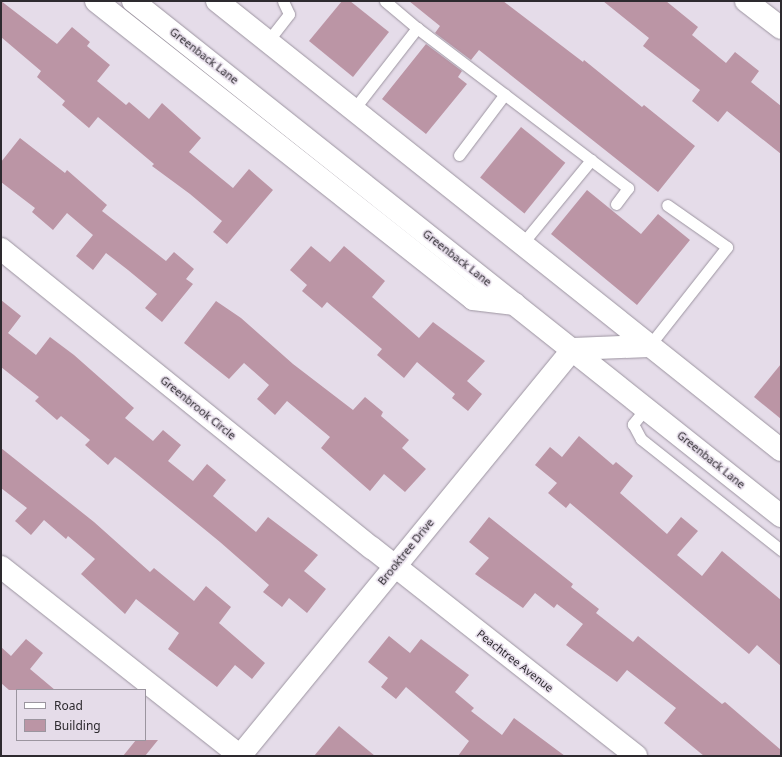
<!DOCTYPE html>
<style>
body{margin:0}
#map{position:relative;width:782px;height:757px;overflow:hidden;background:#e5dce9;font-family:"Noto Sans",sans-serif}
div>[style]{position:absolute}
.building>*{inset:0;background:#bb95a5;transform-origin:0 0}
.roads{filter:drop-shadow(0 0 1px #9c94a0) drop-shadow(0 0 1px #9c94a0)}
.service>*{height:11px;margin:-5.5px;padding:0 5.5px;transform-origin:5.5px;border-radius:5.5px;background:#fff}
.minor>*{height:22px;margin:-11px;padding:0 11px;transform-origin:11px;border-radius:11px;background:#fff}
.tertiary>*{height:22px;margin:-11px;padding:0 11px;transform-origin:11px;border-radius:11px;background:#fff}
.primary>*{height:22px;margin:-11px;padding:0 11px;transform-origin:11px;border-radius:11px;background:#fff}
span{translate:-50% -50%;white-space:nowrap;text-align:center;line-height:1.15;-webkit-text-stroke:3px #e5dce9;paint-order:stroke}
.street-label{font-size:11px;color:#2d2a2f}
.frame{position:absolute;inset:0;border:2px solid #2d2a2f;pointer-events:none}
.legend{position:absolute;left:16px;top:689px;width:130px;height:52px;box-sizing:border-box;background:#e5dce9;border:1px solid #9b959f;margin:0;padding:5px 7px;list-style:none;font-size:12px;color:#2d2a2f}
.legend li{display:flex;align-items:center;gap:8px;height:20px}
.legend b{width:20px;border:1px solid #9b959f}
</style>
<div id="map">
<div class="building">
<i style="clip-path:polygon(1px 1px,57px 44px,72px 27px,90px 42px,87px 46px,110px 65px,97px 81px,126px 105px,129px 102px,149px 119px,162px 103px,201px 138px,189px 152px,233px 188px,249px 169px,273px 190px,227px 244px,213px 232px,222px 221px,190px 194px,152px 166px,154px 164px,98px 117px,89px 128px,62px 105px,65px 101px,37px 77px,41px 71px,1px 37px)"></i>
<i style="clip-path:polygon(342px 1px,350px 1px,389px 32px,353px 77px,309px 41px)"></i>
<i style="clip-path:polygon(409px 1px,503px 1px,583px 62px,584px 60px,642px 107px,644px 105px,695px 146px,658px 192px,479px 50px,471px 60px,435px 33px,440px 26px)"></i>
<i style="clip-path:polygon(603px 1px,666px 1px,698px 27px,692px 35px,726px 63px,735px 52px,759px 71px,751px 82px,781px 106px,781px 154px,727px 111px,718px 122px,692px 101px,700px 90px,643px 46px,649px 38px)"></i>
<i style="clip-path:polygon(426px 44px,462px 71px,458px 77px,467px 84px,426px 134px,382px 99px)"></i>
<i style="left:521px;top:127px;width:57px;height:65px;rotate:39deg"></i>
<i style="clip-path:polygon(20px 138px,65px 173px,67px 170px,107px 205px,102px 211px,166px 261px,174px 252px,194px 269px,186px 279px,193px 284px,162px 322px,145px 308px,157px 294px,128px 270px,106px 253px,93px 270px,76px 256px,93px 235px,67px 213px,53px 230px,32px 212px,35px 208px,1px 182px,1px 162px)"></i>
<i style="clip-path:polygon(587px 190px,641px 234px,658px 214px,690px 240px,637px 305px,551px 234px)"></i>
<i style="clip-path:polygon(311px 246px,330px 262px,344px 246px,385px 281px,372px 297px,419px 338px,433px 322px,485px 361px,467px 381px,482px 394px,468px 411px,452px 398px,455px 394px,417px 362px,404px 378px,377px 355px,382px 349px,327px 302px,322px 308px,302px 291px,307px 285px,290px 270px)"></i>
<i style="clip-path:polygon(1px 300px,21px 316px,8px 333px,36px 355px,50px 337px,74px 355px,134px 408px,125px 418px,153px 441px,163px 430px,181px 445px,168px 461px,193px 481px,207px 464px,226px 480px,213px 496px,256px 532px,268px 517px,318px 555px,304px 571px,326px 589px,307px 613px,289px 598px,282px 607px,263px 592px,269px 585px,220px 542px,121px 461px,115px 457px,108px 465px,85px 445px,90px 440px,61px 416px,57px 420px,35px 401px,39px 397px,1px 367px)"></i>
<i style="clip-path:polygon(216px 301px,241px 318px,293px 364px,353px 410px,365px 397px,383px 412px,381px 416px,409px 440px,402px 448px,426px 469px,405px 492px,384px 474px,370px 491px,321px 448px,330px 437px,287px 401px,275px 415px,257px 399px,269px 385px,244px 363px,229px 379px,184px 343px)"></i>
<i style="clip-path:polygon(781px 364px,781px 419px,754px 397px)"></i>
<i style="clip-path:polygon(579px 436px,613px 465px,616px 462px,633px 476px,620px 493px,667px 534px,681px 517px,698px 531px,677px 555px,702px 576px,722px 551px,781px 600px,781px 666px,757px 645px,749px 654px,570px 503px,566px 508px,548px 493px,557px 483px,535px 465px,550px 447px,562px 457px)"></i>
<i style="clip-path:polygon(1px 448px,94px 522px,150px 572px,154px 568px,194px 601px,206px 586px,231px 607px,219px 623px,265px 663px,252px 679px,235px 665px,217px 687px,168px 649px,179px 633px,136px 599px,125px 614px,81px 574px,95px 559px,68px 536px,66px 539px,44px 520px,31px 535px,15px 521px,27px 508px,1px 488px)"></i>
<i style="clip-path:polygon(489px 517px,573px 584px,571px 587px,599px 609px,596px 613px,633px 642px,638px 636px,722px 704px,725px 702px,781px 750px,781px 756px,704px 756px,664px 723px,676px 708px,627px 670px,617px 682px,566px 645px,583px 624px,557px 604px,554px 608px,535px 593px,523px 608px,475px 574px,489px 558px,469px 542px)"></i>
<i style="clip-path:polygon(389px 636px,410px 653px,421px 639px,469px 675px,455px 692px,474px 708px,471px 711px,502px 735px,514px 718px,565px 756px,458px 756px,469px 741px,406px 687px,396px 699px,381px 687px,388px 678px,368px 662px)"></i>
<i style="clip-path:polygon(26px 639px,43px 653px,30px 669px,55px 690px,9px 690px,1px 683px,1px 647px,11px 656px)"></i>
<i style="clip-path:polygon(339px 726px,375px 756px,314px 756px)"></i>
<i style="clip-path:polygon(136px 740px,158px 740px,145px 756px,123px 756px)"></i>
</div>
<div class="roads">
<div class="service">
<i style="left:385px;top:1px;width:42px;rotate:40.2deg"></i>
<i style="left:268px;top:41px;width:34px;rotate:-52deg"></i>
<i style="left:289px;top:14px;width:14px;rotate:-115deg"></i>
<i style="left:354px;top:109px;width:103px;rotate:-52.1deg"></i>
<i style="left:417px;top:28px;width:265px;rotate:37.2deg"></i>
<i style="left:628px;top:188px;width:20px;rotate:127deg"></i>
<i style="left:459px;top:155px;width:76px;rotate:-53deg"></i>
<i style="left:522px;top:244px;width:109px;rotate:-50.6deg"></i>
<i style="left:649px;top:346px;width:126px;rotate:-51.8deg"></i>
<i style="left:727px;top:247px;width:73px;rotate:-145deg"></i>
<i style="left:646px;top:408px;width:21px;rotate:129deg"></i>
<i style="left:633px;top:424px;width:17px;rotate:62deg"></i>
<i style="left:641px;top:439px;width:179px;rotate:38.4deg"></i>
</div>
<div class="minor">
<i style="left:96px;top:1px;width:481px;rotate:38.3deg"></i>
<i style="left:473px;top:299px;width:42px;rotate:6.8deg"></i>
<i style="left:746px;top:1px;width:44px;rotate:37.6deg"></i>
<i style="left:1px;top:249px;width:476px;rotate:38.9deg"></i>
<i style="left:372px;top:548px;width:336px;rotate:38.2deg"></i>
<i style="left:1px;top:567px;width:305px;rotate:38.3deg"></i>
</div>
<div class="tertiary">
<i style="left:240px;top:756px;width:526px;rotate:-50.71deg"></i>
</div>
<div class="primary">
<i style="left:133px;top:1px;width:828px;rotate:38.48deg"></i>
<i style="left:217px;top:1px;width:721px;rotate:38.52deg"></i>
<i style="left:573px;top:349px;width:76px;rotate:-2.3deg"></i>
</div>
</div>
<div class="street-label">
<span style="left:204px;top:56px;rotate:38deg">Greenback Lane</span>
<span style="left:457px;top:258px;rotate:38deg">Greenback Lane</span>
<span style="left:198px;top:408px;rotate:39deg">Greenbrook Circle</span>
<span style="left:711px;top:460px;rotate:39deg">Greenback Lane</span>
<span style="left:406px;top:552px;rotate:-51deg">Brooktree Drive</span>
<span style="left:515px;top:661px;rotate:38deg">Peachtree Avenue</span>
</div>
<div class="frame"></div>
<ul class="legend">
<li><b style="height:5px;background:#fff"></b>Road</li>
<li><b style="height:11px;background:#bb95a5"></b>Building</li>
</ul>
</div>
